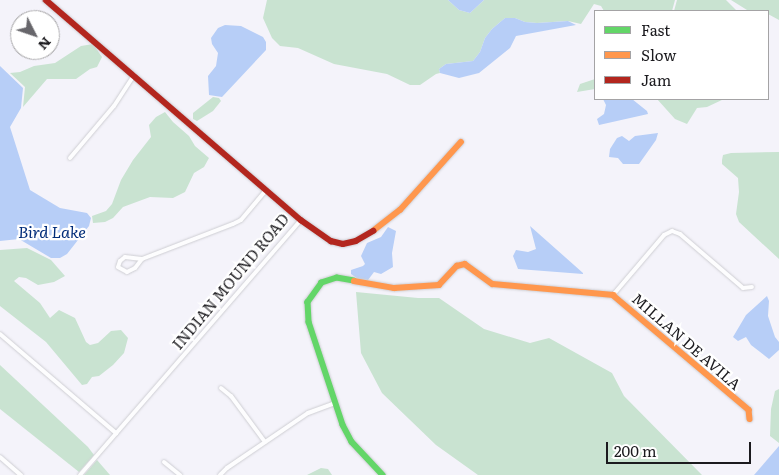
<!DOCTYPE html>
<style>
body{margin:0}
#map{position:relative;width:779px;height:475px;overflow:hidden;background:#f4f3fa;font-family:Literata,serif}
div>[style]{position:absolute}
.green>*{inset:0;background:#c9e3d1}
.water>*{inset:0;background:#b7cef7}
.roads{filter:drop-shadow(0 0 1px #ceced3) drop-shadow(0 0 1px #ceced3)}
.street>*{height:4px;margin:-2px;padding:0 2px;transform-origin:2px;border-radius:2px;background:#fdfdfe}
.fast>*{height:5.5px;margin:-2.75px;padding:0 2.75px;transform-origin:2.75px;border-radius:2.75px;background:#63d668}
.slow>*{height:5.5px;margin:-2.75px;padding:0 2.75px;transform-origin:2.75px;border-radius:2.75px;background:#ff974d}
.jam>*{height:5.5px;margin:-2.75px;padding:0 2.75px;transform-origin:2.75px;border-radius:2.75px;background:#b3261e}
span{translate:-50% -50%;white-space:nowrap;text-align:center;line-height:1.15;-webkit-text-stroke:4.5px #fff;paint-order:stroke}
.street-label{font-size:15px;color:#1b1a1e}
.water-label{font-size:16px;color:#002c79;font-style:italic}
.legend{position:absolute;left:594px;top:10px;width:175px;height:90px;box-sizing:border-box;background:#fff;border:1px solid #a4a3a5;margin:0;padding:6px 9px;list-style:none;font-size:15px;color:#1b1a1e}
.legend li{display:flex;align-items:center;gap:10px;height:25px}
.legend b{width:25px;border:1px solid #a4a3a5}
.north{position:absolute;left:10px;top:10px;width:50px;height:50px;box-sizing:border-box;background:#fff;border:1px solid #a4a3a5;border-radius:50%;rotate:131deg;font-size:14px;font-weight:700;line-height:20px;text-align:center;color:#1b1a1e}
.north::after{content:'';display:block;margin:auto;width:18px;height:22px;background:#67666b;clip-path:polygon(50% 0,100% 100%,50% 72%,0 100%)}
.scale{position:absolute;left:606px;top:442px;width:145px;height:22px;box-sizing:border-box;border:2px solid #1b1a1e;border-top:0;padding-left:6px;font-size:15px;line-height:18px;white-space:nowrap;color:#1b1a1e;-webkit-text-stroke:4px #fff;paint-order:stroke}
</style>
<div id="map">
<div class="green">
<i style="clip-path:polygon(267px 0,448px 0,459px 10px,470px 13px,484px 0,675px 0,672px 11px,604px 11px,601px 6px,594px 4px,581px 24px,568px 21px,537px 23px,525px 22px,515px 18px,505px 18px,492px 29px,485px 38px,480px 52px,473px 61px,446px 64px,439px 69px,440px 73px,436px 74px,420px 85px,410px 85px,387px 74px,334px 64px,298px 48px,280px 46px,272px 38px,263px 18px)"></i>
<i style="clip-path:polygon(677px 0,726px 0,737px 11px,674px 11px)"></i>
<i style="clip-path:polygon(731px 0,779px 0,779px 20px,768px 14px,768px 11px,747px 10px)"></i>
<i style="clip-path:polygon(93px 44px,102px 57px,97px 67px,90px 69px,76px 79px,47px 79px,23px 107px,25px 87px,10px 73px,20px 72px,34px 66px,55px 63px,81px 46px)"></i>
<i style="clip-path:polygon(595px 79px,595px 89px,577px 92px,580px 84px)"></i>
<i style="clip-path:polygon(213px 97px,219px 98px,221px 101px,213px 111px,197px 121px,193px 119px,193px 113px)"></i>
<i style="clip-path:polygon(657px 99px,724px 99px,707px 107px,697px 108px,687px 124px,675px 119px)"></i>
<i style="clip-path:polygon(165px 112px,173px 122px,189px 136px,195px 146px,209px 158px,204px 167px,194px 173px,185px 192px,173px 198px,150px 197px,123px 207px,113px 218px,105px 222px,93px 223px,92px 216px,106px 211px,112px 204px,121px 180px,133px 160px,151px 137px,149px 125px,156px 117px)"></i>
<i style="clip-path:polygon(779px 152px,779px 259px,739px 222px,736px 214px,739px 192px,738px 178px,722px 164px,722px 160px,723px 155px,731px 153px)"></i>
<i style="clip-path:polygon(27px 248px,51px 260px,65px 276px,54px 282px,38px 285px,26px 278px,19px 277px,14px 281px,40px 303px,50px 318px,59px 310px,75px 318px,86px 342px,90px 345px,98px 343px,111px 331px,121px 330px,128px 338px,124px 353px,113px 365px,99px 376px,92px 377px,87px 384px,82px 385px,46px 342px,0 306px,0 250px)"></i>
<i style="clip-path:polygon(356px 292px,418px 298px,439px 298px,484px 329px,530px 343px,549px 338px,612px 373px,624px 396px,702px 475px,478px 475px,436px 445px,382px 393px,361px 353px)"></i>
<i style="clip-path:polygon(0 365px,88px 447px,94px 455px,79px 472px,0 409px)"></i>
<i style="clip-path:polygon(779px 371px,779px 443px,770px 436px,771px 409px,775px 391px,779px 389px)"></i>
<i style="clip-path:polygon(97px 460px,110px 475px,84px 475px)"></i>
<i style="clip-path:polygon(321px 468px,328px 469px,332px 475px,307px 475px)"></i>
</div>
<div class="water">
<i style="clip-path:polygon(448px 0,484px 0,470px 13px,459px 10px)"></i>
<i style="clip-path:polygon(505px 18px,515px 18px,525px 22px,537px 23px,568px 21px,576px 25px,516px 36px,510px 48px,479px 73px,459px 78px,440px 73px,439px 69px,446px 64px,473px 61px,480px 52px,485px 38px,492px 29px)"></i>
<i style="clip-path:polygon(225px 25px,241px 26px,263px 37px,266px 42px,266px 50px,222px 97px,209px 95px,208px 76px,216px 66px,218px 53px,212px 44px,211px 38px,218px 28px)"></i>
<i style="clip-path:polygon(0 66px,23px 88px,21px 108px,10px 127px,30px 190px,60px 208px,87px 213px,91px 218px,89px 226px,67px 254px,60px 258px,51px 258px,19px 239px,0 241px)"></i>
<i style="clip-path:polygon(603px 99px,632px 99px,647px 111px,648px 114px,599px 125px,597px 119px,604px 114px,606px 105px)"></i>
<i style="clip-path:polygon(658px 133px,656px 140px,639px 164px,623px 164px,618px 158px,609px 157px,610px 149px,617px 138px,622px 136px,629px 141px,635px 136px)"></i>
<i style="clip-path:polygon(530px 226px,583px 273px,583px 274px,518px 269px,513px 256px,516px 250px,528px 252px,536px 249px)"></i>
<i style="clip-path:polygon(388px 227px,396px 231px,392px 253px,393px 267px,381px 274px,374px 272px,368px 280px,358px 279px,351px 274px,351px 270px,363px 266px,365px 264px,361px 256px,367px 243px,381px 237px)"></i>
<i style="clip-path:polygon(767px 296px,769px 301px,768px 316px,775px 337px,779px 342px,779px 350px,769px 359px,751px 345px,746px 337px,738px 341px,733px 337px,746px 315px)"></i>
<i style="clip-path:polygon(779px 446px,779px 475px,754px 475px)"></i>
</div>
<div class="roads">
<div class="street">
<i style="left:70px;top:158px;width:68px;rotate:-49.8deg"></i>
<i style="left:114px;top:106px;width:37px;rotate:-57deg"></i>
<i style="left:142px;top:259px;width:11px;rotate:128deg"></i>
<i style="left:135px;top:268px;width:9px;rotate:153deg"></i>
<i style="left:127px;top:272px;width:10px;rotate:-151deg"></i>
<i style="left:118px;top:267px;width:6px;rotate:-72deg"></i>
<i style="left:120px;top:261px;width:6px;rotate:-39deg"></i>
<i style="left:125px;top:257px;width:17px;rotate:7deg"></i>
<i style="left:142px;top:259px;width:97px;rotate:-21deg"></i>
<i style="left:233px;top:224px;width:9px;rotate:-27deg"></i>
<i style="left:241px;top:220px;width:39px;rotate:-50deg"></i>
<i style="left:613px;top:295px;width:79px;rotate:-49.6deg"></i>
<i style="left:664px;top:235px;width:9px;rotate:-27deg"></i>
<i style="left:672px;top:231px;width:9px;rotate:21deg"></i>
<i style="left:680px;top:234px;width:83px;rotate:40.6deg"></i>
<i style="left:743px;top:288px;width:9px;rotate:-6deg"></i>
<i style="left:0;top:334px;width:153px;rotate:40.5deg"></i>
<i style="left:221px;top:388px;width:13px;rotate:39deg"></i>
<i style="left:231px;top:396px;width:57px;rotate:53.5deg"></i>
<i style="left:0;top:457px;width:28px;rotate:41deg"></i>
<i style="left:164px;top:462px;width:21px;rotate:39deg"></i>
<i style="left:80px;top:475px;width:337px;rotate:-49.1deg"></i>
<i style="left:220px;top:475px;width:10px;rotate:-45deg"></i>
<i style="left:227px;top:468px;width:98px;rotate:-34.2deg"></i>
<i style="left:308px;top:413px;width:30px;rotate:-20deg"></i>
</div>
<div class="fast">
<i style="left:354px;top:281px;width:17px;rotate:-170deg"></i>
<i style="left:337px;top:278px;width:16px;rotate:162deg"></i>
<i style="left:322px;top:283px;width:24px;rotate:126deg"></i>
<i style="left:308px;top:302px;width:20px;rotate:87deg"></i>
<i style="left:309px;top:322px;width:108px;rotate:71.7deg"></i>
<i style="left:343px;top:425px;width:19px;rotate:62deg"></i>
<i style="left:352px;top:442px;width:45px;rotate:46.8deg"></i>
</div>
<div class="slow">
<i style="left:373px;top:231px;width:34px;rotate:-38deg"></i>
<i style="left:400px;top:210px;width:91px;rotate:-48.1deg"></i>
<i style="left:354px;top:281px;width:41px;rotate:9.9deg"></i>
<i style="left:394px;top:288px;width:45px;rotate:-3.8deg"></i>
<i style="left:439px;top:285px;width:26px;rotate:-47deg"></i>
<i style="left:457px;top:266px;width:8px;rotate:-14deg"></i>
<i style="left:465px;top:264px;width:34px;rotate:36deg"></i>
<i style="left:493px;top:284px;width:121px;rotate:5.2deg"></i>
<i style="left:613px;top:295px;width:178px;rotate:40.2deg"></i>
<i style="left:749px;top:410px;width:9px;rotate:84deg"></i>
</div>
<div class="jam">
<i style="left:46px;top:0;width:337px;rotate:40.8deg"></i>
<i style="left:301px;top:220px;width:37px;rotate:35deg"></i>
<i style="left:331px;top:241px;width:12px;rotate:14deg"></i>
<i style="left:343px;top:244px;width:13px;rotate:-13deg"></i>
<i style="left:356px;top:241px;width:20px;rotate:-30deg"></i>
</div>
</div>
<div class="street-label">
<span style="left:230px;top:281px;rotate:-50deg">INDIAN MOUND ROAD</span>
<span style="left:687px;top:341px;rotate:41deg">MILLAN DE AVILA</span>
</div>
<div class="water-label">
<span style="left:52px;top:231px">Bird Lake</span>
</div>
<ul class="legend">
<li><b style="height:6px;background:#63d668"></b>Fast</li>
<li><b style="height:6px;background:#ff974d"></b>Slow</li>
<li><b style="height:6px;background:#b3261e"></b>Jam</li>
</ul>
<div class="north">N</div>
<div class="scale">200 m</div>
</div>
